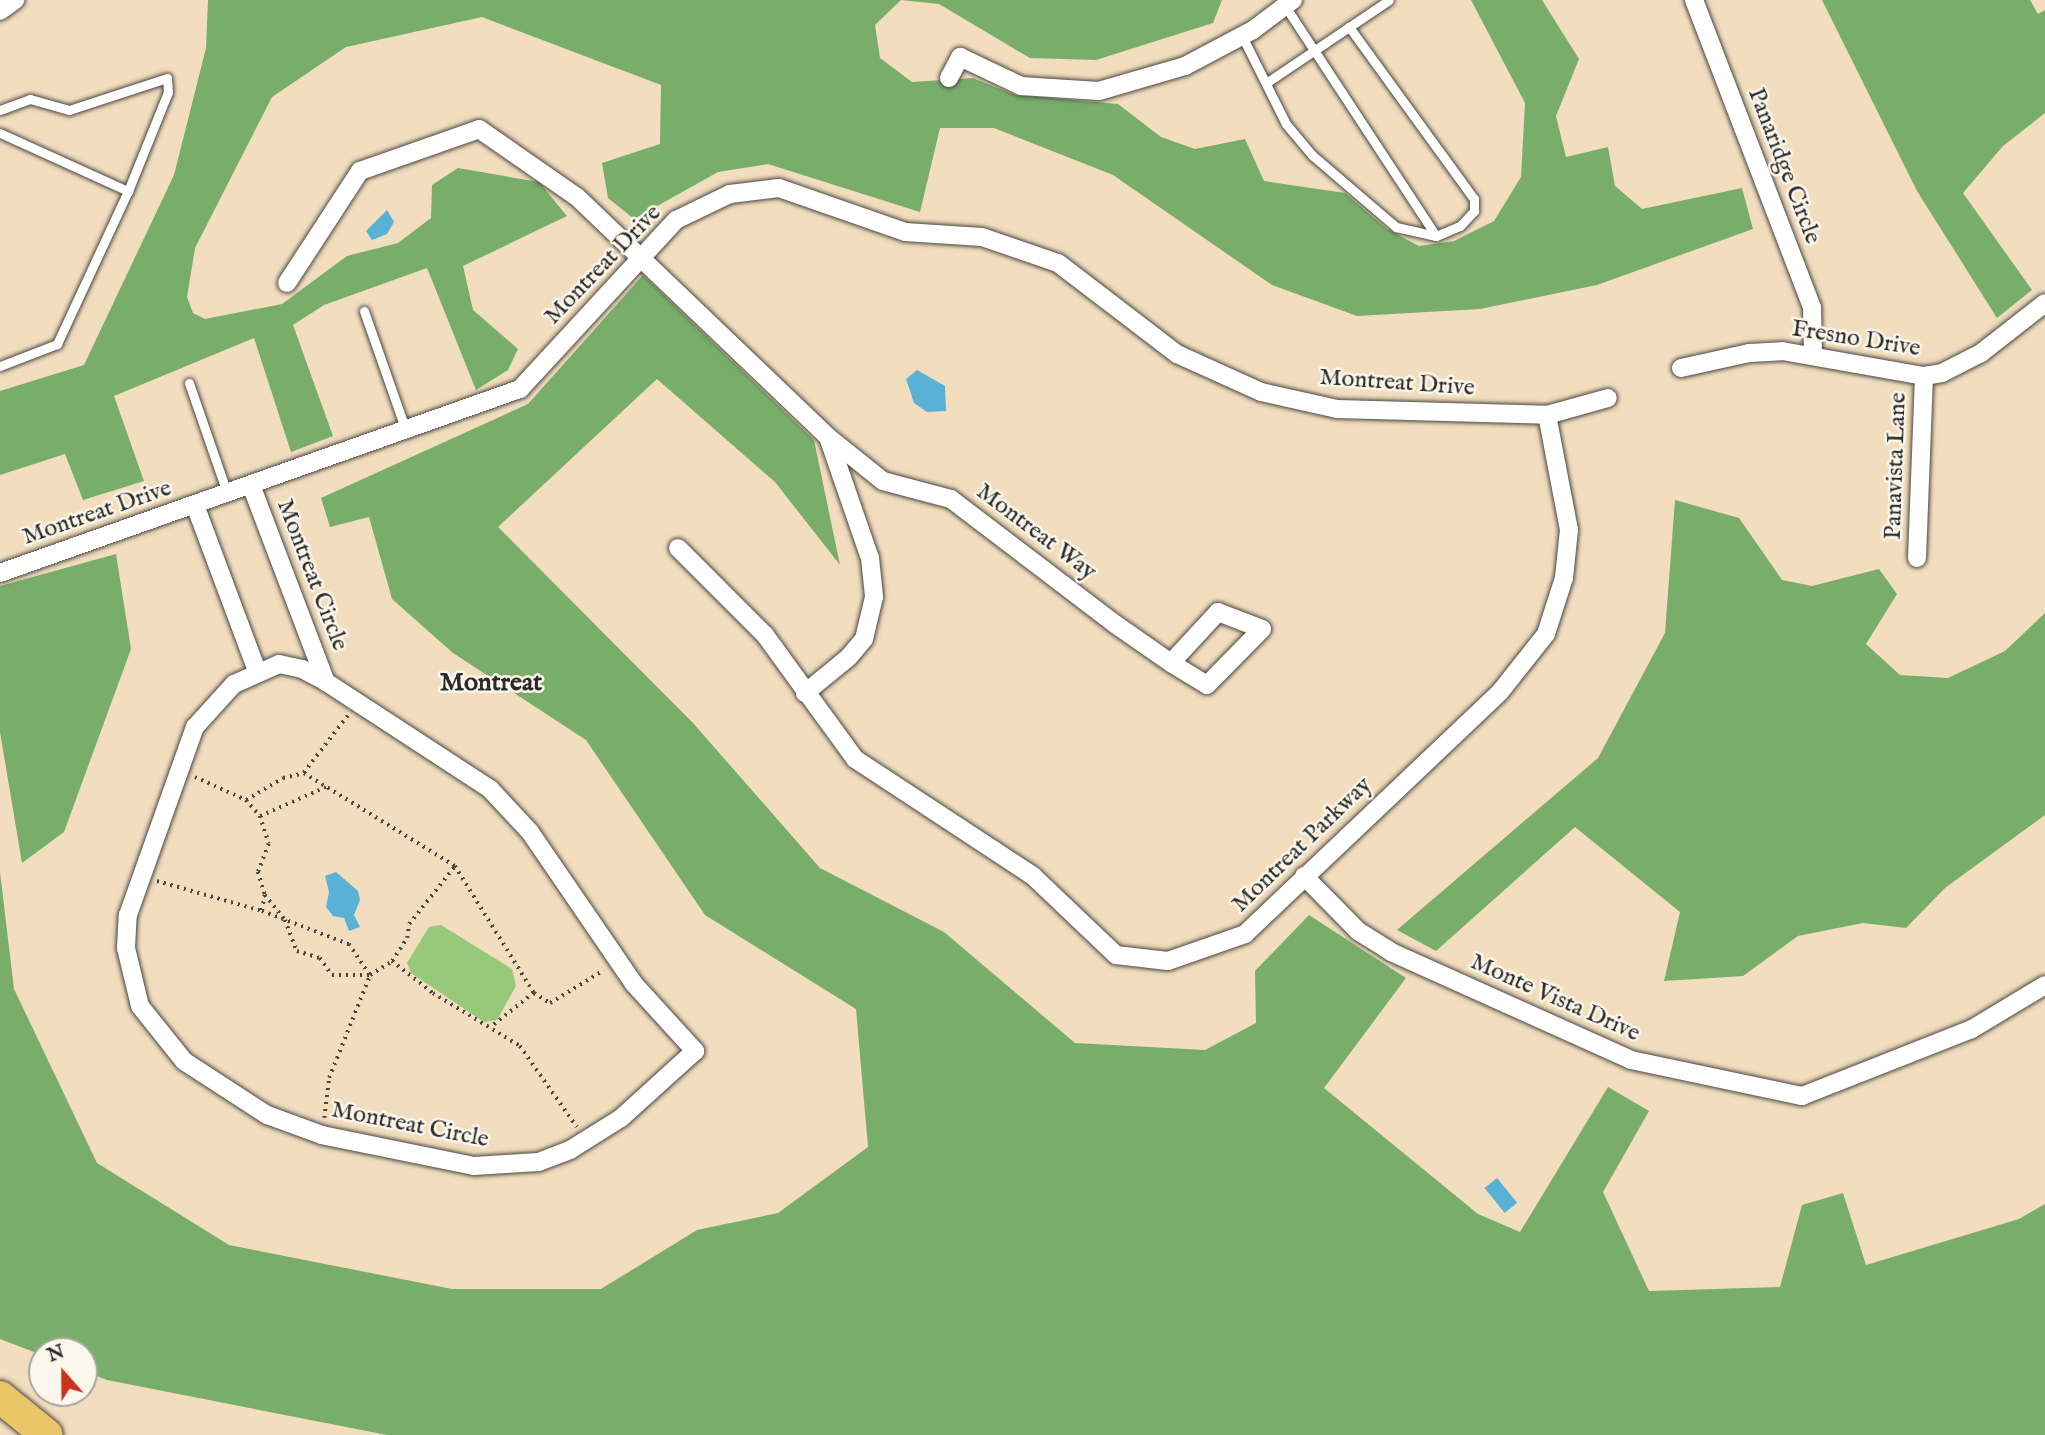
<!DOCTYPE html>
<style>
body{margin:0}
#map{position:relative;width:2045px;height:1435px;overflow:hidden;background:#f2ddbe;font-family:"IM FELL English",serif}
div>[style]{position:absolute}
.green>*{inset:0;background:#96ca7a}
.forest>*{inset:0;background:#78ae6a}
.water>*{inset:0;background:#59b2d6;transform-origin:0 0}
.path>*{height:3.5px;margin-top:-1.75px;transform-origin:0;background:repeating-linear-gradient(90deg,#494641 0 2px,transparent 0 7px)}
.roads{filter:drop-shadow(0 0 2px #494641) drop-shadow(0 0 2px #494641)}
.service>*{height:9px;margin:-4.5px;padding:0 4.5px;transform-origin:4.5px;border-radius:4.5px;background:#fff}
.minor>*{height:18px;margin:-9px;padding:0 9px;transform-origin:9px;border-radius:9px;background:#fff}
.motorway>*{height:32px;margin:-16px;padding:0 16px;transform-origin:16px;border-radius:16px;background:#ebc669}
span{translate:-50% -50%;white-space:nowrap;text-align:center;line-height:1.15;-webkit-text-stroke:5px #fbf7ec;paint-order:stroke}
.street-label{font-size:24px;color:#2b2b2b}
.neighbourhood-label{font-size:26px;color:#2b2b2b;font-weight:700}
.north{position:absolute;left:28px;top:1337px;width:70px;height:70px;box-sizing:border-box;background:#fbf7ec;border:2px solid #a8a59f;border-radius:50%;rotate:339deg;font-size:19px;font-weight:700;line-height:28px;text-align:center;color:#2b2b2b}
.north::after{content:'';display:block;margin:auto;width:24px;height:32px;background:#c8321e;clip-path:polygon(50% 0,100% 100%,50% 72%,0 100%)}
</style>
<div id="map">
<div class="green">
<i style="clip-path:polygon(441px 925px,512px 969px,516px 986px,497px 1020px,484px 1022px,411px 973px,407px 963px,429px 927px)"></i>
</div>
<div class="forest">
<i style="clip-path:polygon(208px 0,1222px 0,1213px 23px,1096px 60px,1030px 58px,939px 4px,901px 0,875px 25px,880px 58px,912px 82px,973px 78px,1015px 95px,1118px 104px,1161px 137px,1195px 149px,1245px 139px,1264px 181px,1345px 193px,1387px 229px,1419px 246px,1454px 241px,1494px 221px,1521px 177px,1525px 103px,1471px 0,1542px 0,1579px 59px,1556px 116px,1566px 157px,1608px 147px,1615px 186px,1642px 209px,1742px 188px,1753px 229px,1597px 285px,1480px 309px,1357px 316px,1272px 285px,1113px 175px,994px 128px,940px 128px,920px 212px,768px 164px,718px 172px,634px 219px,608px 198px,602px 163px,660px 144px,661px 85px,482px 17px,346px 47px,272px 97px,195px 248px,187px 297px,193px 313px,205px 319px,282px 304px,347px 256px,398px 243px,431px 218px,432px 185px,458px 168px,539px 182px,567px 216px,463px 266px,473px 310px,518px 349px,508px 370px,476px 390px,427px 268px,324px 305px,293px 325px,333px 436px,291px 452px,254px 338px,114px 396px,144px 481px,83px 500px,65px 454px,0 475px,0 391px,84px 365px,174px 175px,206px 48px)"></i>
<i style="clip-path:polygon(1822px 0,2030px 0,2038px 14px,2045px 10px,2045px 113px,2003px 146px,1963px 193px,2032px 290px,1997px 318px,1917px 191px)"></i>
<i style="clip-path:polygon(643px 275px,814px 440px,840px 565px,775px 482px,657px 379px,498px 527px,693px 723px,820px 868px,944px 932px,1075px 1043px,1205px 1050px,1256px 1023px,1255px 971px,1309px 915px,1406px 978px,1324px 1088px,1478px 1214px,1520px 1232px,1608px 1087px,1649px 1111px,1603px 1192px,1649px 1291px,1780px 1287px,1802px 1205px,1843px 1193px,1866px 1265px,2019px 1219px,2045px 1204px,2045px 1435px,387px 1435px,107px 1380px,84px 1371px,84px 1351px,42px 1351px,42px 1355px,0 1339px,0 872px,14px 989px,97px 1163px,229px 1245px,452px 1289px,601px 1289px,697px 1230px,778px 1213px,868px 1147px,856px 1009px,705px 915px,586px 740px,453px 653px,392px 599px,369px 517px,330px 527px,321px 498px,528px 404px)"></i>
<i style="clip-path:polygon(1675px 500px,1739px 518px,1782px 580px,1812px 586px,1879px 569px,1897px 594px,1866px 644px,1900px 675px,1948px 678px,2005px 651px,2045px 613px,2045px 815px,1945px 888px,1906px 928px,1863px 923px,1798px 936px,1743px 976px,1664px 981px,1680px 912px,1575px 827px,1436px 951px,1397px 930px,1598px 758px,1665px 633px)"></i>
<i style="clip-path:polygon(116px 554px,131px 649px,64px 832px,22px 863px,0 732px,0 586px)"></i>
</div>
<div class="water">
<i style="clip-path:polygon(387px 210px,394px 222px,387px 234px,372px 240px,366px 231px)"></i>
<i style="clip-path:polygon(917px 370px,945px 386px,946px 411px,927px 412px,914px 403px,906px 379px)"></i>
<i style="clip-path:polygon(336px 872px,358px 891px,360px 900px,354px 915px,360px 927px,349px 931px,344px 918px,333px 916px,326px 907px,329px 892px,325px 876px)"></i>
<i style="left:1497px;top:1178px;width:32px;height:16px;rotate:51deg"></i>
</div>
<div class="path">
<i style="left:348px;top:716px;width:72px;rotate:127.7deg"></i>
<i style="left:304px;top:773px;width:177px;rotate:31.6deg"></i>
<i style="left:195px;top:777px;width:56px;rotate:24.3deg"></i>
<i style="left:246px;top:800px;width:43px;rotate:-30.7deg"></i>
<i style="left:283px;top:778px;width:22px;rotate:-13deg"></i>
<i style="left:246px;top:800px;width:21px;rotate:49deg"></i>
<i style="left:260px;top:816px;width:72px;rotate:-23.7deg"></i>
<i style="left:260px;top:816px;width:29px;rotate:72deg"></i>
<i style="left:269px;top:844px;width:30px;rotate:111deg"></i>
<i style="left:258px;top:872px;width:24px;rotate:73deg"></i>
<i style="left:265px;top:895px;width:16px;rotate:101deg"></i>
<i style="left:157px;top:881px;width:109px;rotate:15.9deg"></i>
<i style="left:262px;top:911px;width:93px;rotate:20.8deg"></i>
<i style="left:349px;top:944px;width:37px;rotate:56deg"></i>
<i style="left:265px;top:895px;width:32px;rotate:51deg"></i>
<i style="left:285px;top:920px;width:33px;rotate:69deg"></i>
<i style="left:297px;top:951px;width:24px;rotate:17deg"></i>
<i style="left:320px;top:958px;width:21px;rotate:55deg"></i>
<i style="left:332px;top:975px;width:38px"></i>
<i style="left:392px;top:961px;width:27px;rotate:-57deg"></i>
<i style="left:407px;top:938px;width:14px;rotate:-82deg"></i>
<i style="left:409px;top:924px;width:74px;rotate:-51.6deg"></i>
<i style="left:455px;top:866px;width:150px;rotate:58.1deg"></i>
<i style="left:534px;top:993px;width:56px;rotate:141.5deg"></i>
<i style="left:534px;top:993px;width:19px;rotate:32deg"></i>
<i style="left:550px;top:1003px;width:63px;rotate:-31.4deg"></i>
<i style="left:324px;top:1118px;width:40px;rotate:-82.9deg"></i>
<i style="left:329px;top:1078px;width:111px;rotate:-68.3deg"></i>
<i style="left:370px;top:975px;width:26px;rotate:-32deg"></i>
<i style="left:392px;top:961px;width:52px;rotate:38deg"></i>
<i style="left:433px;top:993px;width:102px;rotate:31.3deg"></i>
<i style="left:520px;top:1046px;width:99px;rotate:54.9deg"></i>
</div>
<div class="roads">
<div class="service">
<i style="left:1285px;top:6px;width:275px;rotate:56.7deg"></i>
<i style="left:1436px;top:236px;width:26px;rotate:-23deg"></i>
<i style="left:1460px;top:226px;width:21px;rotate:-47deg"></i>
<i style="left:1474px;top:211px;width:12px;rotate:-90deg"></i>
<i style="left:1474px;top:199px;width:213px;rotate:-126deg"></i>
<i style="left:1242px;top:36px;width:98px;rotate:63.4deg"></i>
<i style="left:1286px;top:124px;width:40px;rotate:50deg"></i>
<i style="left:1312px;top:155px;width:111px;rotate:40.6deg"></i>
<i style="left:1396px;top:227px;width:41px;rotate:12.7deg"></i>
<i style="left:1266px;top:83px;width:148px;rotate:-34deg"></i>
<i style="left:0;top:110px;width:32px;rotate:-20deg"></i>
<i style="left:30px;top:99px;width:41px;rotate:15.8deg"></i>
<i style="left:69px;top:110px;width:103px;rotate:-18.1deg"></i>
<i style="left:167px;top:78px;width:14px;rotate:86deg"></i>
<i style="left:168px;top:92px;width:107px;rotate:112deg"></i>
<i style="left:0;top:133px;width:141px;rotate:24.4deg"></i>
<i style="left:128px;top:191px;width:169px;rotate:114.9deg"></i>
<i style="left:57px;top:344px;width:61px;rotate:158.9deg"></i>
<i style="left:364px;top:311px;width:127px;rotate:70.7deg"></i>
<i style="left:189px;top:383px;width:116px;rotate:70.9deg"></i>
</div>
<div class="minor">
<i style="left:1694px;top:0;width:329px;rotate:69deg"></i>
<i style="left:1812px;top:307px;width:46px;rotate:88.8deg"></i>
<i style="left:0;top:11px;width:19px;rotate:-36deg"></i>
<i style="left:949px;top:78px;width:24px;rotate:-62deg"></i>
<i style="left:960px;top:57px;width:68px;rotate:25.4deg"></i>
<i style="left:1021px;top:86px;width:78px;rotate:3.7deg"></i>
<i style="left:1099px;top:91px;width:90px;rotate:-16.2deg"></i>
<i style="left:1185px;top:66px;width:77px;rotate:-27.9deg"></i>
<i style="left:1253px;top:30px;width:50px;rotate:-36.9deg"></i>
<i style="left:287px;top:283px;width:134px;rotate:-56.9deg"></i>
<i style="left:360px;top:171px;width:126px;rotate:-19.4deg"></i>
<i style="left:479px;top:129px;width:119px;rotate:34.8deg"></i>
<i style="left:577px;top:197px;width:347px;rotate:43.7deg"></i>
<i style="left:828px;top:437px;width:128px;rotate:70.9deg"></i>
<i style="left:870px;top:558px;width:39px;rotate:84deg"></i>
<i style="left:874px;top:597px;width:43px;rotate:103.4deg"></i>
<i style="left:864px;top:639px;width:23px;rotate:130deg"></i>
<i style="left:849px;top:657px;width:57px;rotate:140.7deg"></i>
<i style="left:1681px;top:368px;width:70px;rotate:-12.4deg"></i>
<i style="left:1749px;top:353px;width:33px;rotate:-3deg"></i>
<i style="left:1782px;top:351px;width:144px;rotate:10deg"></i>
<i style="left:1924px;top:376px;width:18px;rotate:-9deg"></i>
<i style="left:1942px;top:373px;width:44px;rotate:-27.1deg"></i>
<i style="left:1981px;top:353px;width:81px;rotate:-38deg"></i>
<i style="left:828px;top:437px;width:70px;rotate:38.7deg"></i>
<i style="left:883px;top:481px;width:70px;rotate:14.8deg"></i>
<i style="left:951px;top:499px;width:206px;rotate:37.3deg"></i>
<i style="left:1115px;top:624px;width:68px;rotate:34.9deg"></i>
<i style="left:1171px;top:663px;width:42px;rotate:31.4deg"></i>
<i style="left:1207px;top:685px;width:78px;rotate:-45.5deg"></i>
<i style="left:1262px;top:629px;width:47px;rotate:-158.9deg"></i>
<i style="left:1218px;top:612px;width:69px;rotate:132.7deg"></i>
<i style="left:251px;top:485px;width:211px;rotate:69.2deg"></i>
<i style="left:195px;top:505px;width:177px;rotate:69.5deg"></i>
<i style="left:678px;top:548px;width:123px;rotate:45deg"></i>
<i style="left:765px;top:635px;width:153px;rotate:54deg"></i>
<i style="left:855px;top:759px;width:213px;rotate:33.3deg"></i>
<i style="left:1033px;top:876px;width:115px;rotate:43.6deg"></i>
<i style="left:1116px;top:955px;width:52px;rotate:6.6deg"></i>
<i style="left:1168px;top:961px;width:82px;rotate:-19.3deg"></i>
<i style="left:1245px;top:934px;width:352px;rotate:-43.5deg"></i>
<i style="left:1500px;top:692px;width:74px;rotate:-51.6deg"></i>
<i style="left:1546px;top:634px;width:59px;rotate:-72.2deg"></i>
<i style="left:1564px;top:578px;width:48px;rotate:-84.1deg"></i>
<i style="left:1569px;top:530px;width:117px;rotate:-100.8deg"></i>
<i style="left:1917px;top:558px;width:182px;rotate:-87.8deg"></i>
<i style="left:0;top:573px;width:552px;rotate:-19.49deg"></i>
<i style="left:520px;top:389px;width:230px;rotate:-47.3deg"></i>
<i style="left:676px;top:220px;width:60px;rotate:-25.7deg"></i>
<i style="left:730px;top:194px;width:49px;rotate:-7deg"></i>
<i style="left:779px;top:188px;width:133px;rotate:19.2deg"></i>
<i style="left:905px;top:232px;width:77px;rotate:3.7deg"></i>
<i style="left:982px;top:237px;width:80px;rotate:18.9deg"></i>
<i style="left:1058px;top:263px;width:150px;rotate:37.4deg"></i>
<i style="left:1177px;top:354px;width:92px;rotate:24.3deg"></i>
<i style="left:1261px;top:392px;width:78px;rotate:12.6deg"></i>
<i style="left:1337px;top:409px;width:210px;rotate:1.6deg"></i>
<i style="left:1547px;top:415px;width:63px;rotate:-15.6deg"></i>
<i style="left:279px;top:664px;width:24px;rotate:12deg"></i>
<i style="left:302px;top:669px;width:27px;rotate:28deg"></i>
<i style="left:326px;top:682px;width:196px;rotate:33.1deg"></i>
<i style="left:490px;top:789px;width:59px;rotate:47.1deg"></i>
<i style="left:530px;top:832px;width:184px;rotate:55.6deg"></i>
<i style="left:634px;top:984px;width:91px;rotate:47.7deg"></i>
<i style="left:695px;top:1051px;width:100px;rotate:137.8deg"></i>
<i style="left:621px;top:1118px;width:60px;rotate:147.9deg"></i>
<i style="left:570px;top:1150px;width:34px;rotate:159deg"></i>
<i style="left:538px;top:1162px;width:64px;rotate:176.4deg"></i>
<i style="left:474px;top:1166px;width:155px;rotate:-168.5deg"></i>
<i style="left:322px;top:1135px;width:59px;rotate:-160deg"></i>
<i style="left:267px;top:1115px;width:99px;rotate:-147deg"></i>
<i style="left:184px;top:1061px;width:70px;rotate:-128.7deg"></i>
<i style="left:140px;top:1006px;width:60px;rotate:-103.6deg"></i>
<i style="left:126px;top:948px;width:33px;rotate:-87deg"></i>
<i style="left:128px;top:915px;width:200px;rotate:-70.4deg"></i>
<i style="left:195px;top:727px;width:58px;rotate:-47.8deg"></i>
<i style="left:234px;top:684px;width:49px;rotate:-24deg"></i>
<i style="left:1304px;top:876px;width:77px;rotate:45.5deg"></i>
<i style="left:1358px;top:931px;width:39px;rotate:32deg"></i>
<i style="left:1391px;top:952px;width:263px;rotate:24.2deg"></i>
<i style="left:1631px;top:1060px;width:175px;rotate:11.9deg"></i>
<i style="left:1802px;top:1096px;width:183px;rotate:-21.5deg"></i>
<i style="left:1972px;top:1029px;width:85px;rotate:-31.1deg"></i>
</div>
<div class="motorway">
<i style="left:0;top:1397px;width:60px;rotate:39deg"></i>
</div>
</div>
<div class="street-label">
<span style="left:1784px;top:166px;rotate:69deg">Panaridge Circle</span>
<span style="left:603px;top:265px;rotate:-46deg">Montreat Drive</span>
<span style="left:1856px;top:339px;rotate:9deg">Fresno Drive</span>
<span style="left:1397px;top:383px;rotate:4deg">Montreat Drive</span>
<span style="left:1896px;top:466px;rotate:-88deg">Panavista Lane</span>
<span style="left:97px;top:513px;rotate:-19deg">Montreat Drive</span>
<span style="left:1036px;top:532px;rotate:37deg">Montreat Way</span>
<span style="left:312px;top:575px;rotate:69deg">Montreat Circle</span>
<span style="left:1302px;top:845px;rotate:-44deg">Montreat Parkway</span>
<span style="left:1555px;top:998px;rotate:24deg">Monte Vista Drive</span>
<span style="left:410px;top:1125px;rotate:11deg">Montreat Circle</span>
</div>
<div class="neighbourhood-label">
<span style="left:491px;top:683px">Montreat</span>
</div>
<div class="north">N</div>
</div>
